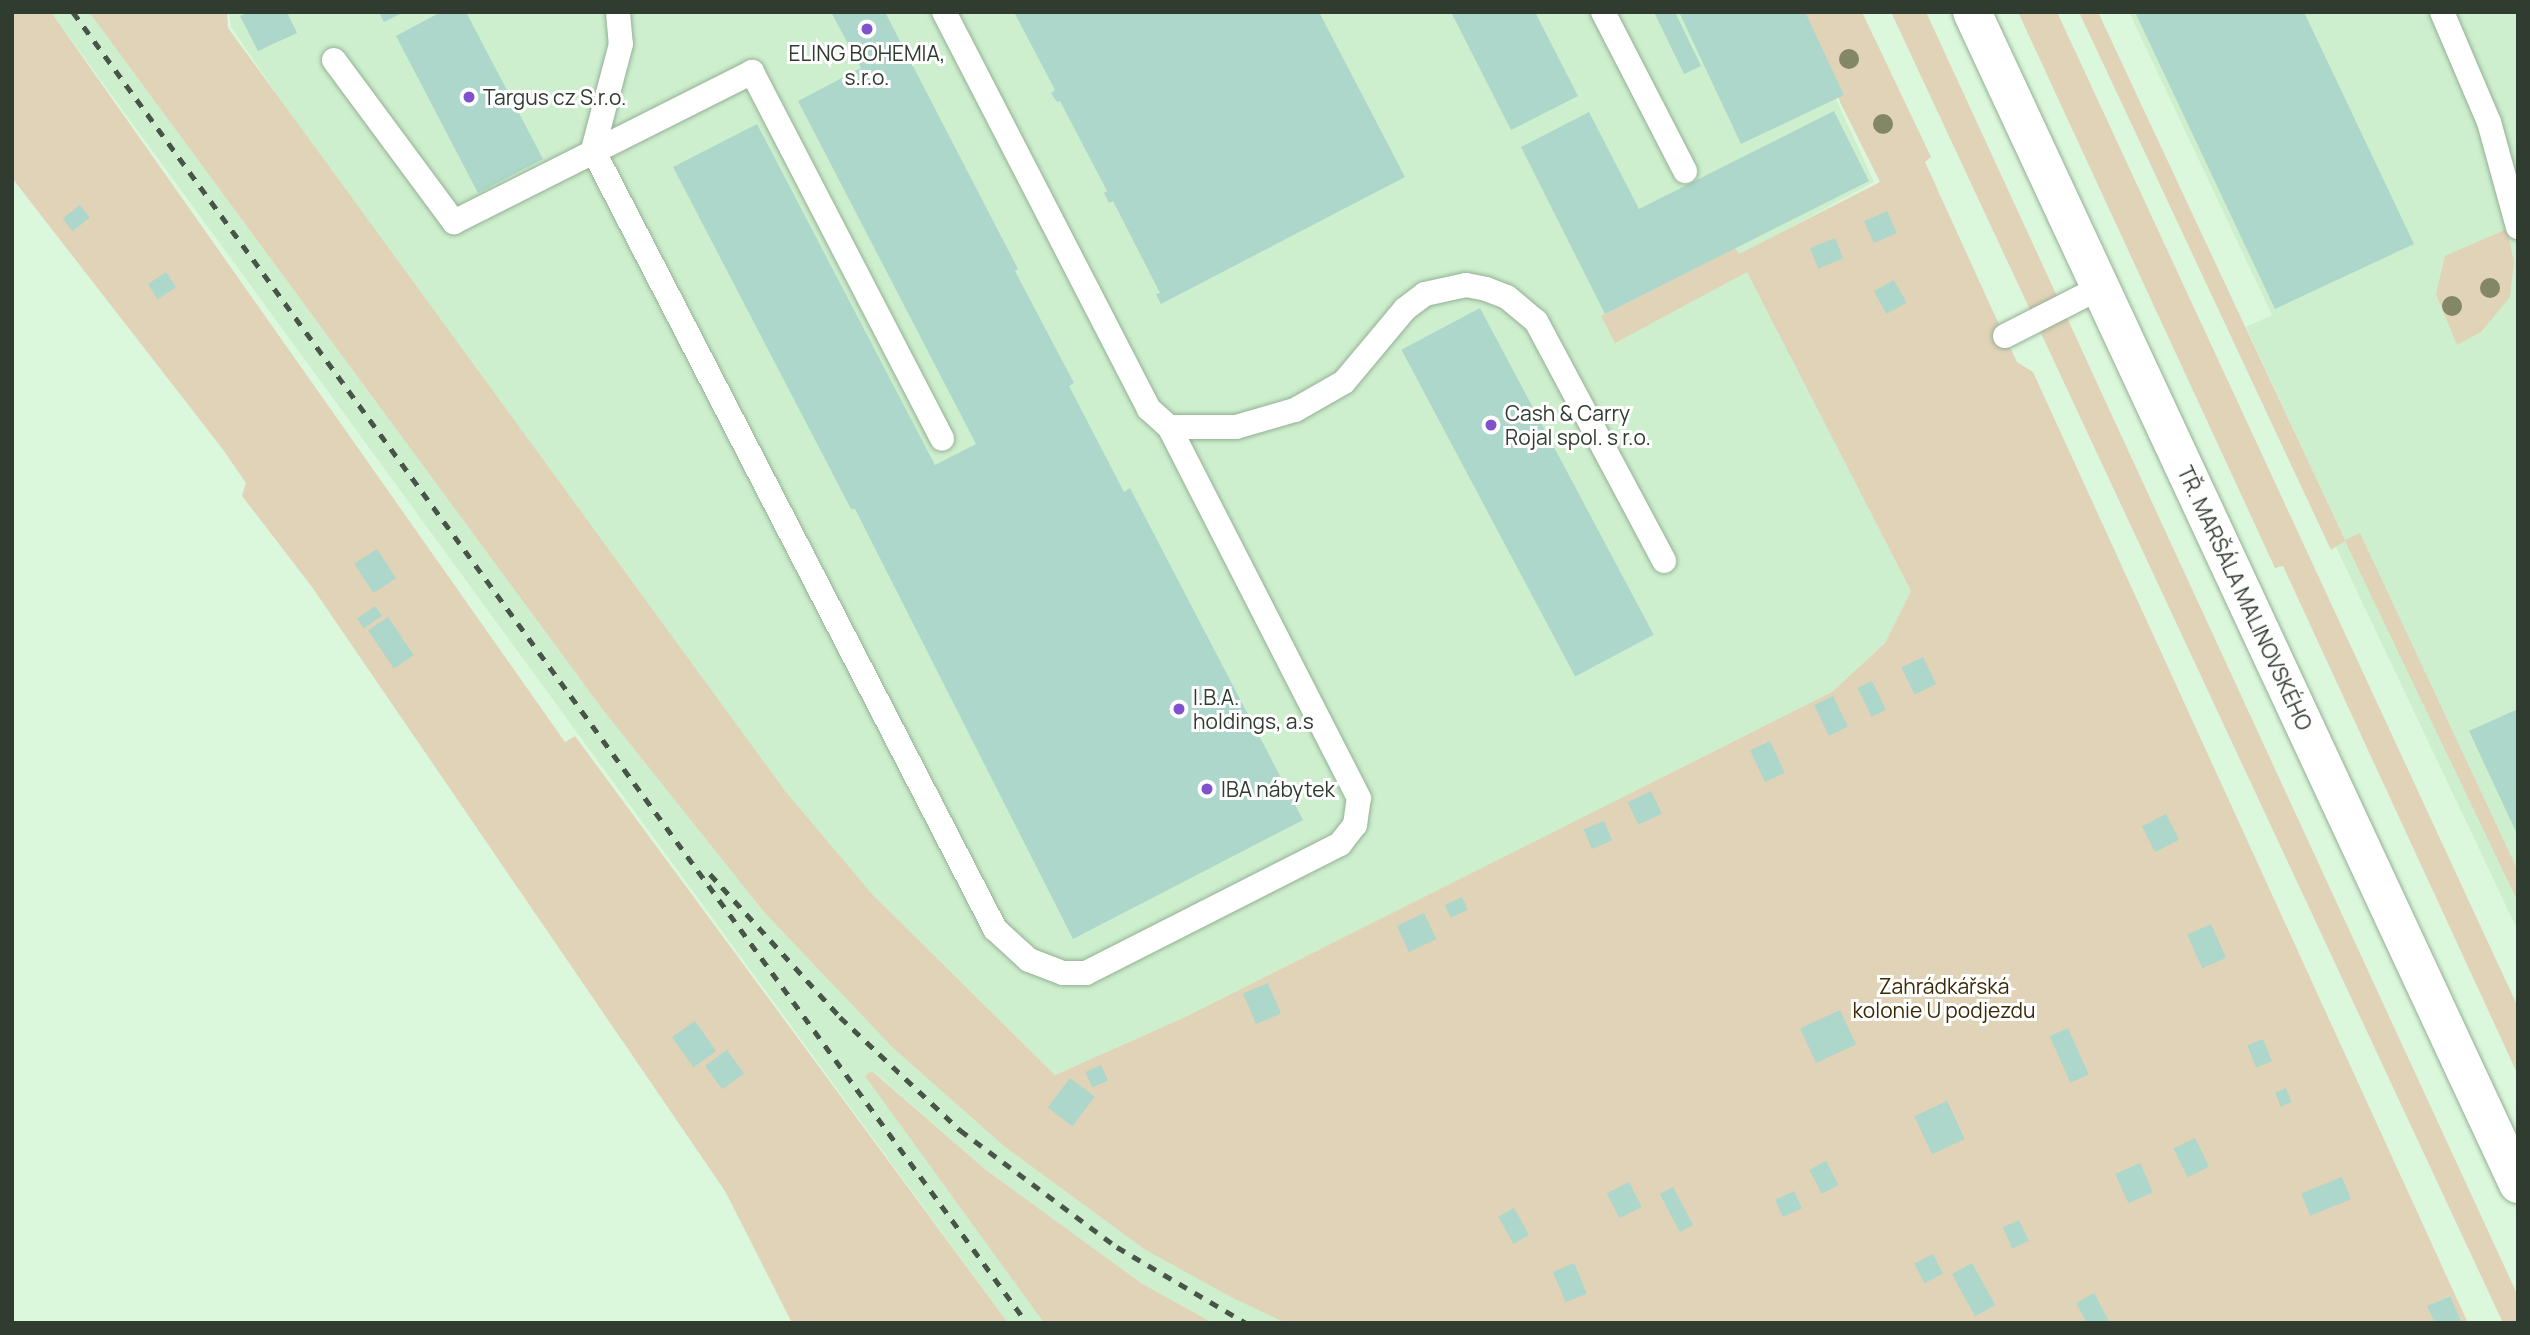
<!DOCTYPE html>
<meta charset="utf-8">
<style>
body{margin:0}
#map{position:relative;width:2530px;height:1335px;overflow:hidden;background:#dcf8dc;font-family:Manrope,sans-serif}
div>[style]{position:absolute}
.built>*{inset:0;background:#cdefcd}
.green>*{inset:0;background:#e1d3b8}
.building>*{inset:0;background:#acd7ca;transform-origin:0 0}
.roads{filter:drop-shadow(0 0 2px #94af94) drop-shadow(0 0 2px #94af94)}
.lane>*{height:24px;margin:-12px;padding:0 12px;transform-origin:12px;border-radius:12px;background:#fff}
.primary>*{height:38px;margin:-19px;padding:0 19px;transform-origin:19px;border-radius:19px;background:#fff}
.rail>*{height:5px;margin-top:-2.5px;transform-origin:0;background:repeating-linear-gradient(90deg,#475447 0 9px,transparent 0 18px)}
.trees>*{width:20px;height:20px;margin:-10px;border-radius:50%;background:#838766}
.dots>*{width:19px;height:19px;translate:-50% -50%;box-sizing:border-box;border:4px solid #fff;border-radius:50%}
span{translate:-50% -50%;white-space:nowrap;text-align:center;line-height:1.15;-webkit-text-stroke:6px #fff;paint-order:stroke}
.poi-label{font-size:21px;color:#313c31}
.left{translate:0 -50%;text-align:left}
.street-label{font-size:21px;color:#313c31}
.park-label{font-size:21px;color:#3b2b05}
.frame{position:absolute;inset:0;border:14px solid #313c31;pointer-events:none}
</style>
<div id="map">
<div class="built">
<i style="clip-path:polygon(51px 12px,89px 12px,603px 710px,764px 912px,893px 1048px,1005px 1147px,1144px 1249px,1286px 1323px,1213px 1323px,1141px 1283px,986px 1170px,873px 1071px,866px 1076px,1044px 1323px,1008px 1323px)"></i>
<i style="clip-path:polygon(229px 12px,1796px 12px,1874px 182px,1739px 255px,1911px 591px,1885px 643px,1832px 692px,1181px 1019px,1055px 1075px,872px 894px,783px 790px,290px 114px,231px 27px)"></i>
<i style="clip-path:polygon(2129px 12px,2518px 12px,2518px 931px,2336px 547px,2345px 541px,2246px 327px,2272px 315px)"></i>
</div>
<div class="green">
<i style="clip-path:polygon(12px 12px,51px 12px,565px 742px,575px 736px,1008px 1323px,792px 1323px,725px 1191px,312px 587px,242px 496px,246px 483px,221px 447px,12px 178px)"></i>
<i style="clip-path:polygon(89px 12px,227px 12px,228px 28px,785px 791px,872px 894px,1055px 1075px,1181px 1019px,1832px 692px,1885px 643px,1911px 591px,1747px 272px,1615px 343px,1601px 316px,1735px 248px,1739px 254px,1880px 182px,1840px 102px,1805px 12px,1862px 12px,1931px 157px,1925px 162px,1991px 307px,2017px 362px,2033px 372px,2468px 1323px,2462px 1323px,2449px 1296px,2428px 1306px,2435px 1323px,1286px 1323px,1231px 1297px,1144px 1249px,1005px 1147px,893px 1048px,764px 912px,603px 710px)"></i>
<i style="clip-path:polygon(1891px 12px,1926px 12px,2518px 1296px,2518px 1323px,2503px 1323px)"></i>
<i style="clip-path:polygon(2018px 12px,2057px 12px,2518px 1007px,2518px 1075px,2283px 566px,2275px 568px)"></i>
<i style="clip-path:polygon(2079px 12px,2098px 12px,2345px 540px,2360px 533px,2518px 871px,2518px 902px,2345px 541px,2331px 550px)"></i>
<i style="clip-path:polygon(2507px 229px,2514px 262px,2510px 297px,2481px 332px,2457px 345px,2436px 294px,2445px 256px)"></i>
<i style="clip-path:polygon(872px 1071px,986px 1170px,1141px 1283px,1213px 1323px,1044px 1323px,865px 1076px)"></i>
</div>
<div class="building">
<i style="clip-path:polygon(248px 12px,287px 12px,297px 33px,258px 51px,240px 16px)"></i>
<i style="clip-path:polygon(379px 12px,404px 12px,384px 22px)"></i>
<i style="clip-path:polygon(441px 12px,466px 12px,543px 159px,478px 193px,396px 36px)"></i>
<i style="clip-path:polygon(831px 12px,885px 12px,1018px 269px,1015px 271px,1074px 383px,1069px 386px,1124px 492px,1130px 488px,1303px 820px,1073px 939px,855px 509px,851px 509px,673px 167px,757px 124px,935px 465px,976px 444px,798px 101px,861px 68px)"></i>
<i style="clip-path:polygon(1014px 12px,1319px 12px,1405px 177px,1161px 304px,1156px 294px,1160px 293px,1113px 201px,1109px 203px,1104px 193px,1107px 191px,1060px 101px,1057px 102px,1051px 93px,1055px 90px)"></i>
<i style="clip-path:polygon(1451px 12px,1535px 12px,1578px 96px,1511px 130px)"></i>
<i style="clip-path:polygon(1654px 12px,1675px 12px,1701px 66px,1684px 74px)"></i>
<i style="clip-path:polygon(1679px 12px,1805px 12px,1844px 95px,1741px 144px)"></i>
<i style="clip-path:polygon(2135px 12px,2304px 12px,2414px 244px,2275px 309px)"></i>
<i style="clip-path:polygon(1834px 111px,1869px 181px,1605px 314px,1521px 147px,1589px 112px,1639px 209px)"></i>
<i style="left:80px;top:205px;width:16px;height:22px;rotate:52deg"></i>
<i style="left:1887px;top:211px;width:24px;height:25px;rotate:66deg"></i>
<i style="left:1835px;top:238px;width:22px;height:27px;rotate:68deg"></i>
<i style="left:166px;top:272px;width:18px;height:22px;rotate:56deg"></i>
<i style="left:1894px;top:280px;width:26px;height:23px;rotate:61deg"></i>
<i style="left:1480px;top:308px;width:370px;height:89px;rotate:62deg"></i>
<i style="left:377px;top:549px;width:35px;height:27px;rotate:57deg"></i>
<i style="left:375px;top:606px;width:12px;height:22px;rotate:55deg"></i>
<i style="left:388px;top:617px;width:46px;height:24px;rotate:56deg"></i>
<i style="left:1923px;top:657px;width:30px;height:24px;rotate:64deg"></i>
<i style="left:1872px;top:681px;width:32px;height:16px;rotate:64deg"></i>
<i style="left:1833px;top:696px;width:34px;height:21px;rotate:64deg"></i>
<i style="clip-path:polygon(2518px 709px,2518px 836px,2469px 731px)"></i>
<i style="left:1770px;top:741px;width:35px;height:22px;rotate:65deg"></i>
<i style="left:1651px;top:791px;width:25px;height:26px;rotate:64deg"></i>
<i style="left:2166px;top:814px;width:29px;height:27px;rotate:63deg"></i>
<i style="left:1604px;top:821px;width:21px;height:22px;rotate:67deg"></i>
<i style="left:1462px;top:897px;width:14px;height:19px;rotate:65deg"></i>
<i style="left:1424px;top:913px;width:29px;height:30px;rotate:65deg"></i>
<i style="left:2211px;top:924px;width:37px;height:26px;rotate:66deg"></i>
<i style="left:1268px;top:983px;width:33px;height:27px;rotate:67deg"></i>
<i style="left:1840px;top:1010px;width:38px;height:44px;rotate:65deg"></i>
<i style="left:695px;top:1021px;width:37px;height:28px;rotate:55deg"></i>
<i style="left:2068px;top:1028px;width:51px;height:20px;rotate:66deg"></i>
<i style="left:2263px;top:1039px;width:24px;height:17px;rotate:68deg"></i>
<i style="left:727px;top:1050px;width:29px;height:27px;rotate:54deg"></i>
<i style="left:1101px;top:1065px;width:17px;height:17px;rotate:66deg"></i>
<i style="left:1070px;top:1078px;width:31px;height:37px;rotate:37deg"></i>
<i style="left:2286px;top:1088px;width:15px;height:12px;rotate:67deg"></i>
<i style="left:1947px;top:1101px;width:42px;height:36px;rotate:65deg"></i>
<i style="left:2195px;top:1138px;width:32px;height:24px;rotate:64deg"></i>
<i style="left:1826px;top:1161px;width:27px;height:19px;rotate:62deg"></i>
<i style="left:2140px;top:1163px;width:32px;height:27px;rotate:66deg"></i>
<i style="left:2342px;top:1177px;width:24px;height:44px;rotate:68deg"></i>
<i style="left:1629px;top:1182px;width:28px;height:25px;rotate:63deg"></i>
<i style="left:1673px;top:1187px;width:43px;height:15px;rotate:62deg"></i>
<i style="left:1794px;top:1191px;width:19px;height:21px;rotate:65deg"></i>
<i style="left:1514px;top:1208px;width:31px;height:18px;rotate:61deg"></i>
<i style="left:2019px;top:1220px;width:23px;height:18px;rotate:65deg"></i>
<i style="left:1933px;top:1254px;width:22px;height:21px;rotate:63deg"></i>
<i style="left:1574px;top:1263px;width:33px;height:23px;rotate:67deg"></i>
<i style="left:1972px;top:1263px;width:48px;height:23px;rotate:61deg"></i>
<i style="clip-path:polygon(2094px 1293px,2110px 1323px,2087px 1323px,2076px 1303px)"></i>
<i style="clip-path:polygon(2450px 1296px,2462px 1323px,2435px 1323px,2427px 1306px)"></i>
</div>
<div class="roads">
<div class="lane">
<i style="left:618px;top:12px;width:32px;rotate:85deg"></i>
<i style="left:621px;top:44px;width:110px;rotate:104.8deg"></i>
<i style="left:593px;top:150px;width:877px;rotate:62.7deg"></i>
<i style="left:995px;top:929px;width:46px;rotate:42.4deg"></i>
<i style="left:1029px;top:960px;width:36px;rotate:21deg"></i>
<i style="left:1063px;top:973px;width:23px"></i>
<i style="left:1086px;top:973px;width:285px;rotate:-26.9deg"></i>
<i style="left:1340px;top:844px;width:24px;rotate:-52deg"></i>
<i style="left:1355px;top:825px;width:27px;rotate:-82deg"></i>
<i style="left:1359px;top:798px;width:417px;rotate:-117.1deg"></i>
<i style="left:1169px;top:427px;width:27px;rotate:-138deg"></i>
<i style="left:1149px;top:409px;width:447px;rotate:-117.3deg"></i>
<i style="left:1603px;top:12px;width:179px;rotate:62.7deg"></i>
<i style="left:2442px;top:12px;width:120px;rotate:66.9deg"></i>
<i style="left:2489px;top:122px;width:109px;rotate:74.6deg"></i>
<i style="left:334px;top:60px;width:202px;rotate:53.5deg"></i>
<i style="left:454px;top:222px;width:334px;rotate:-26.7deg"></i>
<i style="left:752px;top:72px;width:413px;rotate:62.6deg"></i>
<i style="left:2005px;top:336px;width:108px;rotate:-27deg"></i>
<i style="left:1169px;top:427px;width:67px"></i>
<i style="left:1236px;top:427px;width:61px;rotate:-16.1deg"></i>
<i style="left:1295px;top:410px;width:56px;rotate:-29.7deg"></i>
<i style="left:1344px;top:382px;width:95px;rotate:-50.1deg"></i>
<i style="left:1405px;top:309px;width:25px;rotate:-37deg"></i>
<i style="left:1425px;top:294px;width:42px;rotate:-12.4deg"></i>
<i style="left:1466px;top:285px;width:20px;rotate:11deg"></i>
<i style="left:1486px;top:289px;width:22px;rotate:21deg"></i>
<i style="left:1507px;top:297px;width:38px;rotate:40deg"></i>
<i style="left:1536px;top:321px;width:272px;rotate:61.9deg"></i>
</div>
<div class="primary">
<i style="left:1972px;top:12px;width:1293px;rotate:65.02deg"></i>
</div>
</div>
<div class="rail">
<i style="left:73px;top:12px;width:1621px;rotate:53.96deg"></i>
<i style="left:710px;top:874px;width:193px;rotate:47.7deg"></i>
<i style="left:840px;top:1017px;width:165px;rotate:43.3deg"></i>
<i style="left:960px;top:1130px;width:196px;rotate:36.7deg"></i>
<i style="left:1117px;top:1247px;width:150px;rotate:30.5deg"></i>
</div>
<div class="trees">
<i style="left:1849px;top:59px"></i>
<i style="left:1883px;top:124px"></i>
<i style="left:2490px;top:288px"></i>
<i style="left:2452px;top:306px"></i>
</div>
<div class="dots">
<i style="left:867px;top:29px;background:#8053cc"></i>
<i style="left:469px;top:97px;background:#8053cc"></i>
<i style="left:1491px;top:425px;background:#8053cc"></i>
<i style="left:1179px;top:709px;background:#8053cc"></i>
<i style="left:1207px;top:789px;background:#8053cc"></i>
</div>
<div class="poi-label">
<span style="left:867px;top:65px">ELING BOHEMIA,<br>s.r.o.</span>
<span class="left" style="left:483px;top:97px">Targus cz S.r.o.</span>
<span class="left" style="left:1505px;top:425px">Cash &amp; Carry<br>Rojal spol. s r.o.</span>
<span class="left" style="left:1193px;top:709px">I.B.A.<br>holdings, a.s</span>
<span class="left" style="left:1221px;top:789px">IBA nábytek</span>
</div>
<div class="street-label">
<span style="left:2245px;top:598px;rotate:65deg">TŘ. MARŠÁLA MALINOVSKÉHO</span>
</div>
<div class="park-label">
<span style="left:1944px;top:998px">Zahrádkářská<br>kolonie U podjezdu</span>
</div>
<div class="frame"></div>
</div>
